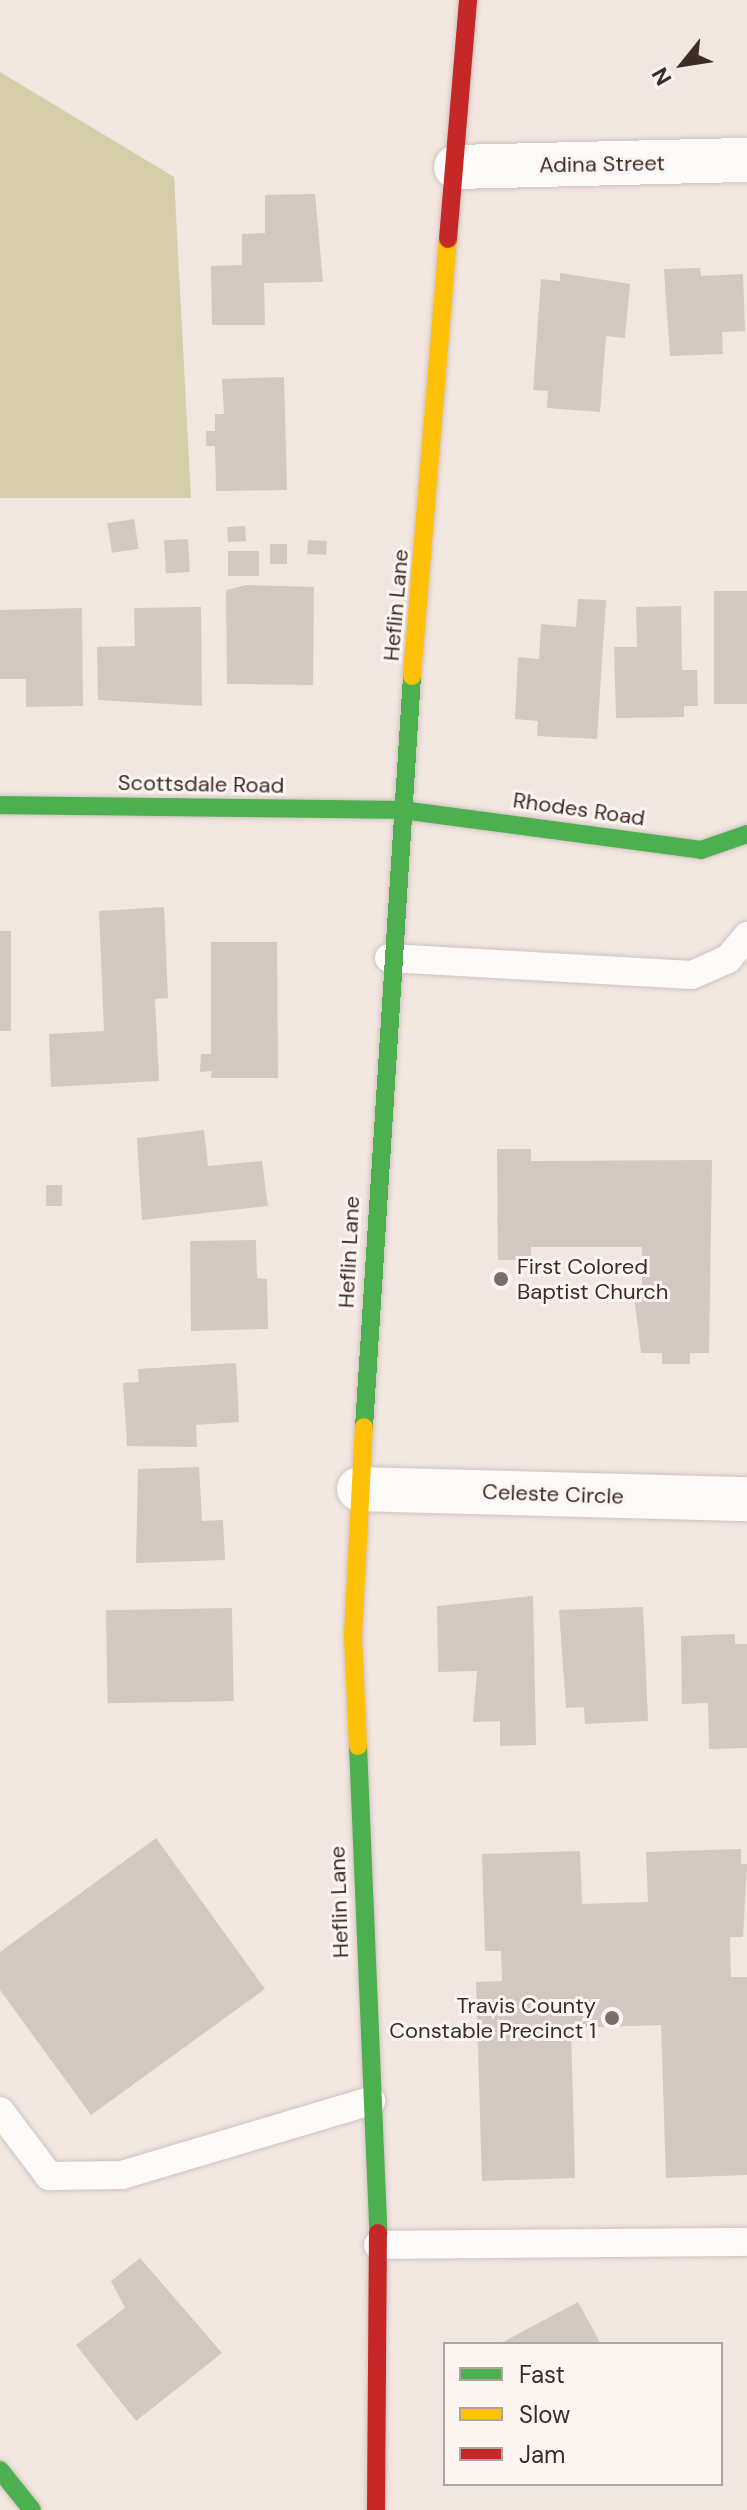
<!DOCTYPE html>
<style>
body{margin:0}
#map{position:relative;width:747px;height:2510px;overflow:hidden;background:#f2e6e0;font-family:"DM Sans",sans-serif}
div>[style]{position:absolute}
.green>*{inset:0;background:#d6cea8}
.building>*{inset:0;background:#d3c9c1;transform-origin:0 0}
.roads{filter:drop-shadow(0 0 2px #d0c3bd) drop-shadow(0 0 2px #d0c3bd)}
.lane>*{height:28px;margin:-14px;padding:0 14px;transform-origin:14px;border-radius:14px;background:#fdfbfa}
.street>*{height:44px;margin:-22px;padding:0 22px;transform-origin:22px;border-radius:22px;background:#fdfbfa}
.fast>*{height:18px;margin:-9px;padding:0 9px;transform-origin:9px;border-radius:9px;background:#4caf50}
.slow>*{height:18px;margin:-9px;padding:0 9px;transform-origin:9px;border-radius:9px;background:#ffc107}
.jam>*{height:18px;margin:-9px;padding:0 9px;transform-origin:9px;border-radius:9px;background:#c62828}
.dots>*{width:22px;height:22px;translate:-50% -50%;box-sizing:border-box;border:4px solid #fcf5f1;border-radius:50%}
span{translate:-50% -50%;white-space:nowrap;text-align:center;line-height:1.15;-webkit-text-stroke:6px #fcf5f1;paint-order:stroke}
.street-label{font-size:22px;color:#3b2d25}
.poi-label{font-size:22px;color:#3b2d25}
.left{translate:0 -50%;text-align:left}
.right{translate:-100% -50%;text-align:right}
.legend{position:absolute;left:443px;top:2342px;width:280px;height:144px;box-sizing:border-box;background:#fcf5f1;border:2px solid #afa59f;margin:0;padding:10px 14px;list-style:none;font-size:24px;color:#3b2d25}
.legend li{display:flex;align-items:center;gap:16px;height:40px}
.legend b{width:40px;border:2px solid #afa59f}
.north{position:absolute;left:643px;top:24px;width:80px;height:80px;-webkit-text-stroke:6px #fcf5f1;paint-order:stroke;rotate:240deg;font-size:22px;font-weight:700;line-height:32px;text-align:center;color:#3b2d25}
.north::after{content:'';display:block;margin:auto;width:28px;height:36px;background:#3b2d25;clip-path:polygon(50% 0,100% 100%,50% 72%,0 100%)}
</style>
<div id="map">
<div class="green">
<i style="clip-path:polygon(0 72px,174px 177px,191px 498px,0 498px)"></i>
</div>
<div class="building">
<i style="clip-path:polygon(315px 194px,323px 282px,264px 283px,265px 325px,212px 325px,211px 266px,242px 265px,242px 234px,265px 233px,265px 195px)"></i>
<i style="clip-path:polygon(700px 268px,701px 276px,743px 274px,745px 331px,722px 332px,723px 354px,670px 356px,664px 269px)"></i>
<i style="clip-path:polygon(560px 273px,630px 284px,625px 338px,606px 336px,600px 412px,547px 408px,548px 391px,533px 390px,541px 279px,560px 281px)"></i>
<i style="clip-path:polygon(284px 377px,287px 490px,216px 491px,215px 446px,206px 446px,206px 431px,215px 431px,215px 414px,224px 414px,222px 379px)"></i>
<i style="left:134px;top:519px;width:30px;height:27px;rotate:81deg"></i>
<i style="left:245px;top:526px;width:15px;height:18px;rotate:86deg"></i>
<i style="left:188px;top:539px;width:33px;height:24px;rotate:87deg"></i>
<i style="left:308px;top:540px;width:19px;height:14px;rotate:3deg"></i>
<i style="left:270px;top:544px;width:17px;height:20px"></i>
<i style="left:228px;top:551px;width:31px;height:25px"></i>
<i style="clip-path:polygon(246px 585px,314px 587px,313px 685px,227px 684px,226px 590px)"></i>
<i style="left:747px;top:591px;width:113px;height:33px;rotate:90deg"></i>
<i style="clip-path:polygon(578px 599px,606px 600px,597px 739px,537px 736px,538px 721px,515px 719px,518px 657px,539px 659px,541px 624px,576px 627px)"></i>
<i style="clip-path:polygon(681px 606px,682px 670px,697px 670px,698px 706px,684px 706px,684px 717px,616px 718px,614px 647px,637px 647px,636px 607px)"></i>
<i style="clip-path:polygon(201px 607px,202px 706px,98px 700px,97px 647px,135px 646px,134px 608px)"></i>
<i style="clip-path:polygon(82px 608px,83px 706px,26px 707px,26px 679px,0 679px,0 610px)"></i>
<i style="clip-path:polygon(164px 907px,168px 998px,155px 999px,159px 1081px,51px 1087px,49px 1034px,104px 1031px,99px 911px)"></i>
<i style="left:0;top:931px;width:11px;height:100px"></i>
<i style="clip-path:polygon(211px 942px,277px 942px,278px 1078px,211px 1078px,212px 1071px,200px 1072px,201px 1054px,211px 1054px)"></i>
<i style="clip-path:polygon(204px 1130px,208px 1166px,262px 1161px,268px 1206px,142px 1220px,137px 1138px)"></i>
<i style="clip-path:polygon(497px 1149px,531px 1149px,531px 1161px,712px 1160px,709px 1353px,690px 1353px,690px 1364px,662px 1364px,662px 1353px,641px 1353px,633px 1289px,642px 1290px,642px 1247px,531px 1247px,531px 1260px,498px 1260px)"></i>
<i style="left:62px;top:1185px;width:21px;height:16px;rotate:90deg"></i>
<i style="clip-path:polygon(256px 1240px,257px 1278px,267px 1279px,268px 1329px,191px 1331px,190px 1241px)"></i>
<i style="clip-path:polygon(236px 1363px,239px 1422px,196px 1425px,197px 1447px,127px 1446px,123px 1383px,139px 1382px,138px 1369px)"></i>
<i style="clip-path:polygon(199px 1467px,202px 1521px,223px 1520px,225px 1560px,136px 1563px,138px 1469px)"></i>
<i style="clip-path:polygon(533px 1596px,536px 1745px,500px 1746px,500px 1721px,473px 1722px,477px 1671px,438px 1672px,437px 1606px)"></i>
<i style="clip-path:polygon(643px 1607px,648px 1721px,585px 1724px,584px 1707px,566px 1708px,559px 1610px)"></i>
<i style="left:232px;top:1608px;width:93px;height:126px;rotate:89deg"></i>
<i style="clip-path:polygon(735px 1634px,735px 1644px,747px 1644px,747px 1748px,709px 1749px,708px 1703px,682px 1704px,681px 1636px)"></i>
<i style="clip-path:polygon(156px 1838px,265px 1989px,91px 2115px,0 1990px,0 1952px)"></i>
<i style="clip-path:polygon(741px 1849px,741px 1864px,747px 1864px,743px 1937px,730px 1937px,731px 1977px,747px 1977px,747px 2175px,666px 2178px,661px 2025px,571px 2028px,575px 2178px,482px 2181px,476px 1982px,502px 1981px,501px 1951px,485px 1951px,482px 1854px,580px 1851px,582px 1904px,648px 1902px,646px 1852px)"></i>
<i style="clip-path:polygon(140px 2258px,222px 2353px,136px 2421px,76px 2345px,125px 2308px,111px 2281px)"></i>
<i style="clip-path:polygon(578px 2302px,600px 2342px,499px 2344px)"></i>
</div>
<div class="roads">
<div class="lane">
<i style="left:389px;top:958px;width:303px;rotate:3.2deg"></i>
<i style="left:692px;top:975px;width:39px;rotate:-24deg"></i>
<i style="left:728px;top:959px;width:30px;rotate:-50deg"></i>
<i style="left:0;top:2111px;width:81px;rotate:53deg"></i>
<i style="left:49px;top:2176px;width:73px;rotate:-0.8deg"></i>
<i style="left:122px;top:2175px;width:260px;rotate:-16.6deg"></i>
<i style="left:378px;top:2245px;width:369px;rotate:-0.5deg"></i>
</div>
<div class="street">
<i style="left:456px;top:167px;width:291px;rotate:-1.4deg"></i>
<i style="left:359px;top:1489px;width:388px;rotate:1.5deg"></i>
</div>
<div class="fast">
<i style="left:0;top:805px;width:402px;rotate:0.7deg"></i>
<i style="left:402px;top:810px;width:302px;rotate:7.6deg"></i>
<i style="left:701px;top:850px;width:49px;rotate:-19.2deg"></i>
<i style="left:364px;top:1427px;width:753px;rotate:-86.34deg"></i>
<i style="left:358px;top:1746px;width:487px;rotate:87.6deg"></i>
<i style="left:0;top:2470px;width:51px;rotate:51.3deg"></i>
</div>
<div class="slow">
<i style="left:412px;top:676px;width:438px;rotate:-85.3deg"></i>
<i style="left:358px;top:1746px;width:111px;rotate:-92.6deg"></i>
<i style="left:353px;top:1635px;width:208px;rotate:-87deg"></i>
</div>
<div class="jam">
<i style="left:448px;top:239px;width:240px;rotate:-85.2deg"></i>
<i style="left:376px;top:2510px;width:277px;rotate:-89.6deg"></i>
</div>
</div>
<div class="dots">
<i style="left:501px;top:1279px;background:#7b6e66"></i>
<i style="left:612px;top:2018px;background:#7b6e66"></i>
</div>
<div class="street-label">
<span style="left:602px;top:164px;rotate:-1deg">Adina Street</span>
<span style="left:396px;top:605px;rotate:-85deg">Heflin Lane</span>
<span style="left:201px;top:784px;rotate:1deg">Scottsdale Road</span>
<span style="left:579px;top:809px;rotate:8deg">Rhodes Road</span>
<span style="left:349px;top:1252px;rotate:-87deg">Heflin Lane</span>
<span style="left:553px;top:1494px;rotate:2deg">Celeste Circle</span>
<span style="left:339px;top:1902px;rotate:-92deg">Heflin Lane</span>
</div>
<div class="poi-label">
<span class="left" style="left:517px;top:1279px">First Colored<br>Baptist Church</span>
<span class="right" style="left:596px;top:2018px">Travis County<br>Constable Precinct 1</span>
</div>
<ul class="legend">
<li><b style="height:10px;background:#4caf50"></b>Fast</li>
<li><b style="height:10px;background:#ffc107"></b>Slow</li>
<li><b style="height:10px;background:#c62828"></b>Jam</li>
</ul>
<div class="north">N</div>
</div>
